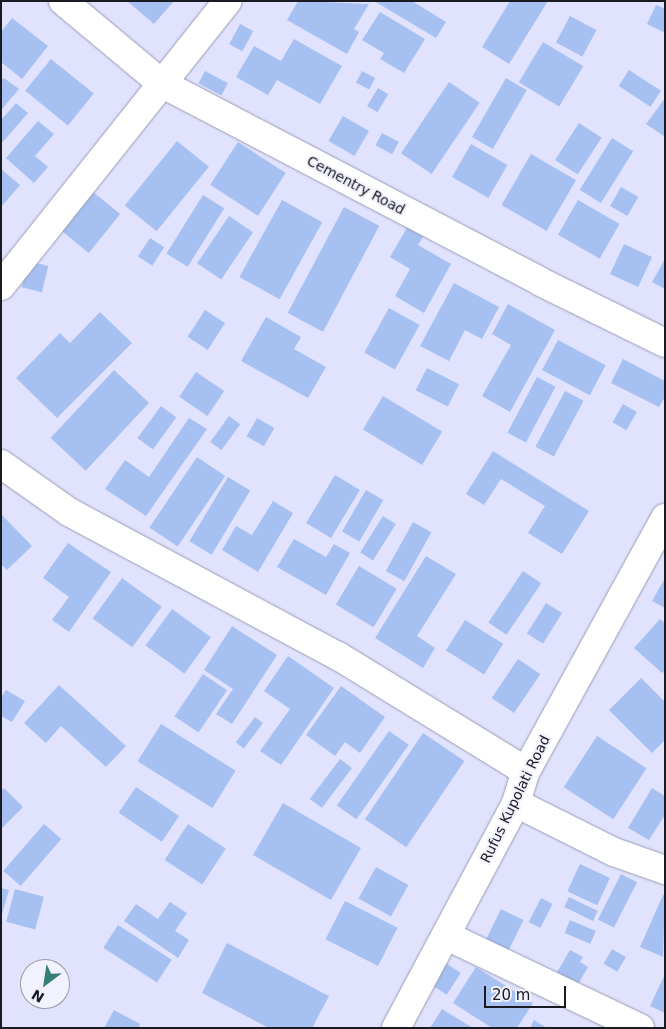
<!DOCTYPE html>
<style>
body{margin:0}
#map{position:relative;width:666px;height:1029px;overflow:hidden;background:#e1e3fe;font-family:"DejaVu Sans",sans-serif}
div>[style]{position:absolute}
.building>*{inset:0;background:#a6c0f2;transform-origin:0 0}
.roads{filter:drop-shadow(0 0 1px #9a9cb5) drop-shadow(0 0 1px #9a9cb5)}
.minor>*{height:28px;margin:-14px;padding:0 14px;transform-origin:14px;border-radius:14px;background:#fff}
span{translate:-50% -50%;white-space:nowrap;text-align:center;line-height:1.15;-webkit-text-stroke:4px #f1f2fd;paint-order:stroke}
.street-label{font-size:14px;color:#1a1a23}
.frame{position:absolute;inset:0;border:2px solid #1a1a23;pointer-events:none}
.north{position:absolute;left:20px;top:959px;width:50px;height:50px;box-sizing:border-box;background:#f1f2fd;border:1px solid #9b9ca6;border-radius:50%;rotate:211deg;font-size:14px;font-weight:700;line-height:20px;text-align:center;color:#1a1a23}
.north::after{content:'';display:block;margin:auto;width:18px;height:22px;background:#387f79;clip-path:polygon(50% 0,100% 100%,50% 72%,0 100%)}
.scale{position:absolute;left:484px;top:986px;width:82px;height:22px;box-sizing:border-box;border:2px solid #1a1a23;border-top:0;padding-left:6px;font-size:15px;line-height:18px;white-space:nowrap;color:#1a1a23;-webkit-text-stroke:4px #f1f2fd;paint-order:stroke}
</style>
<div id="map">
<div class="building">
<i style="clip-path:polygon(127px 1px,174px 1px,154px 24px)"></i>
<i style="clip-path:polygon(298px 1px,369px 4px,354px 29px,359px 32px,347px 54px,287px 20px)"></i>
<i style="clip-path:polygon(374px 1px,412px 1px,446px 22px,436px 38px)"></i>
<i style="clip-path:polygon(510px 1px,548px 1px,509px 64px,482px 47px)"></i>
<i style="clip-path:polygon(656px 5px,665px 9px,665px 33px,647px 24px)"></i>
<i style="clip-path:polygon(380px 12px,425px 39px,404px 73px,380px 59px,384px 53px,362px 40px)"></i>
<i style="left:570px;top:16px;width:30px;height:30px;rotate:28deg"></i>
<i style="clip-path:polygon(12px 18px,48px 46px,22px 79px,1px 62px,1px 32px)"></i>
<i style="left:240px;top:24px;width:15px;height:23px;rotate:28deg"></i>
<i style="clip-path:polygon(294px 39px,342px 66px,320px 104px,277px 80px,268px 95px,236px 77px,254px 46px,281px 61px)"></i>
<i style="left:543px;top:42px;width:47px;height:47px;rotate:31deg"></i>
<i style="left:51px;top:59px;width:55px;height:41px;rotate:39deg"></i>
<i style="left:629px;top:70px;width:38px;height:19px;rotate:33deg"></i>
<i style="left:205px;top:71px;width:26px;height:14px;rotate:28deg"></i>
<i style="left:362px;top:71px;width:15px;height:13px;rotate:28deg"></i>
<i style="clip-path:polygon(4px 78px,19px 89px,1px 110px,1px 81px)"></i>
<i style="left:506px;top:78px;width:24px;height:68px;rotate:30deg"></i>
<i style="left:449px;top:82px;width:37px;height:86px;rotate:34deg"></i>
<i style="left:378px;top:88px;width:12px;height:21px;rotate:31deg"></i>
<i style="clip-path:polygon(665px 98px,665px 137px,646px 124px)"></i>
<i style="clip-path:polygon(16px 103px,28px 113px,1px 144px,1px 120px)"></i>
<i style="left:343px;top:116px;width:30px;height:29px;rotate:30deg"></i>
<i style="clip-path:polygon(38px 121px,54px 134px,35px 156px,48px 167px,34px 183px,6px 158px)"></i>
<i style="left:579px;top:123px;width:27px;height:44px;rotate:33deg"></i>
<i style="left:382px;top:133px;width:19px;height:14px;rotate:28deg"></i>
<i style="left:612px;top:138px;width:25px;height:61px;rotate:32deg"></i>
<i style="left:177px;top:141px;width:41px;height:83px;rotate:39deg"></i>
<i style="left:238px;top:142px;width:57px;height:51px;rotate:33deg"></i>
<i style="left:471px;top:144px;width:42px;height:38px;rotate:30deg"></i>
<i style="left:531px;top:154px;width:52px;height:59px;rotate:30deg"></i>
<i style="clip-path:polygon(1px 169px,20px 185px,1px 207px)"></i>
<i style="left:621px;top:187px;width:20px;height:22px;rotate:30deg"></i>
<i style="left:93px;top:192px;width:35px;height:50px;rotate:39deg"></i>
<i style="left:203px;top:195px;width:25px;height:69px;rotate:32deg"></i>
<i style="left:282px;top:200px;width:46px;height:88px;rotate:29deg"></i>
<i style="left:578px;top:200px;width:48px;height:40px;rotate:30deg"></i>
<i style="left:344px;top:207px;width:40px;height:120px;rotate:28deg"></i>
<i style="left:229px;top:216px;width:29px;height:57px;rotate:34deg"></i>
<i style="clip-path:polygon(408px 226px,424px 235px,418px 245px,451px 264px,424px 313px,395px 296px,410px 269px,390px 257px)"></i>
<i style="left:150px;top:238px;width:17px;height:22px;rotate:33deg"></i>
<i style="left:624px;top:244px;width:31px;height:33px;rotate:25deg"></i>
<i style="clip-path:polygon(665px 259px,665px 289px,652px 282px)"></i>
<i style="left:28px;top:261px;width:21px;height:27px;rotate:14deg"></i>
<i style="clip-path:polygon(454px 283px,499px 307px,482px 339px,465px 330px,449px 361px,420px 346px)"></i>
<i style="clip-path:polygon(508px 304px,555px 330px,510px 412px,482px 396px,511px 345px,492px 334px)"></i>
<i style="left:389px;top:308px;width:35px;height:51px;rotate:29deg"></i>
<i style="left:205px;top:310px;width:24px;height:32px;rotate:33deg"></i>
<i style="clip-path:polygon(100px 312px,132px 343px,57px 418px,16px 378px,60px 333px,70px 343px)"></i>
<i style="clip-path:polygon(266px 317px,301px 337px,294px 349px,326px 367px,308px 398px,241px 361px)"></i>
<i style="left:558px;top:340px;width:54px;height:34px;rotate:28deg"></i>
<i style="clip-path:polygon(623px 359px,665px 381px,665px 397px,659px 407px,611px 383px)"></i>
<i style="left:427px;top:368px;width:36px;height:25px;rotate:27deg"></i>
<i style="left:114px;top:370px;width:48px;height:93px;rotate:43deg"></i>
<i style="left:196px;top:372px;width:34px;height:30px;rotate:34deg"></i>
<i style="left:537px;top:377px;width:21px;height:63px;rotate:28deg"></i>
<i style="left:565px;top:391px;width:21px;height:63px;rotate:28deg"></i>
<i style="left:383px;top:396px;width:69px;height:39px;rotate:31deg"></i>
<i style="left:623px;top:404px;width:16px;height:21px;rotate:30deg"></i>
<i style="left:161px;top:406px;width:19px;height:40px;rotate:36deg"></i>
<i style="left:229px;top:416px;width:14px;height:32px;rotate:36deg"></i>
<i style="clip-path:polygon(189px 418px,207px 429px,146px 516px,105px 489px,125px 460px,149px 477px)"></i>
<i style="left:257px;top:418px;width:20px;height:21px;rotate:30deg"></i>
<i style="clip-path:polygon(493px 451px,589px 511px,562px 554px,528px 533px,545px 506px,501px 479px,484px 505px,466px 494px)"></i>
<i style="left:197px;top:457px;width:34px;height:85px;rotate:34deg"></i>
<i style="left:335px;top:475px;width:29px;height:56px;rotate:31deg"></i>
<i style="left:228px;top:477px;width:26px;height:75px;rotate:31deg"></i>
<i style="left:366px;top:490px;width:20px;height:48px;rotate:30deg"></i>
<i style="clip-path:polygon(273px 501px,293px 513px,258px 572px,222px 550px,236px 526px,252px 535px)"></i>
<i style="clip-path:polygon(1px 514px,32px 546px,7px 570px,1px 564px)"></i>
<i style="left:383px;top:516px;width:15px;height:43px;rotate:32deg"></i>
<i style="left:413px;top:522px;width:21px;height:56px;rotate:29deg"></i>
<i style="clip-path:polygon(294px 539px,326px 557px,334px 544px,350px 553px,326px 595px,277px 567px)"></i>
<i style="clip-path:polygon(68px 543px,111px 572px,69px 632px,52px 620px,69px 597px,43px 578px)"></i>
<i style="clip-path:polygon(426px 556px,456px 574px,417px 636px,435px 648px,423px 668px,375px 638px)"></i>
<i style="left:359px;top:566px;width:44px;height:45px;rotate:31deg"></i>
<i style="left:523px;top:571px;width:22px;height:62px;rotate:34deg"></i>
<i style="left:122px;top:578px;width:49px;height:50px;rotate:36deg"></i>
<i style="clip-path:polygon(665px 578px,665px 608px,652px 601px)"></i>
<i style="left:546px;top:603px;width:19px;height:36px;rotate:32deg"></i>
<i style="left:172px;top:609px;width:48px;height:45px;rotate:36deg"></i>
<i style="clip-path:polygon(660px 619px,665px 623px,665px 670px,662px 673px,634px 648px)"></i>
<i style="left:465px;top:620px;width:45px;height:36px;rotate:32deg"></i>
<i style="clip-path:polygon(232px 626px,277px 655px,232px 724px,216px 714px,233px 689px,204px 670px)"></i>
<i style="clip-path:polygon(288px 656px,334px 688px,281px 765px,260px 751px,290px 709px,264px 691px)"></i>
<i style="left:518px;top:659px;width:27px;height:47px;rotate:34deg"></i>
<i style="left:203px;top:674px;width:29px;height:51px;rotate:34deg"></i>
<i style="clip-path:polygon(641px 678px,665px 702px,665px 740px,652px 753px,609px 710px)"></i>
<i style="clip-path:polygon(59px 685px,126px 746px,106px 767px,61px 726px,46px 743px,24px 723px)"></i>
<i style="clip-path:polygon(341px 686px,385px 717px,360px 753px,345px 742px,335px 756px,306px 735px)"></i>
<i style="clip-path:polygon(6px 690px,25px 701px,12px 722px,1px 716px,1px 698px)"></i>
<i style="left:255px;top:717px;width:10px;height:32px;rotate:37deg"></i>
<i style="left:161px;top:724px;width:88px;height:44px;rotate:32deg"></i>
<i style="left:389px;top:731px;width:24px;height:91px;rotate:35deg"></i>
<i style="left:423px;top:733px;width:50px;height:104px;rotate:34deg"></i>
<i style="left:597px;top:736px;width:59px;height:61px;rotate:33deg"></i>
<i style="left:340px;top:759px;width:15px;height:50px;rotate:37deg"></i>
<i style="left:136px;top:787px;width:52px;height:31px;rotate:34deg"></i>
<i style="clip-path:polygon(4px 788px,23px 807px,1px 829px,1px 791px)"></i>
<i style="clip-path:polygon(652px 788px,665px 796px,665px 815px,649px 840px,628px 828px)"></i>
<i style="left:283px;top:803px;width:90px;height:60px;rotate:30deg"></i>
<i style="left:44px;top:824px;width:23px;height:62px;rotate:41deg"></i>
<i style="left:188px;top:824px;width:45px;height:43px;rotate:33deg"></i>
<i style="left:580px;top:864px;width:33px;height:30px;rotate:25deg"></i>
<i style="left:376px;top:867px;width:37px;height:36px;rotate:29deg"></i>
<i style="left:621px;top:874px;width:18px;height:51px;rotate:27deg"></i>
<i style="clip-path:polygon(1px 888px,9px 890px,2px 914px,1px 914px)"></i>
<i style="left:15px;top:889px;width:30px;height:34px;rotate:15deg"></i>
<i style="clip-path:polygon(663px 895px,665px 896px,663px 957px,640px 947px)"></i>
<i style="left:569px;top:897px;width:32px;height:11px;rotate:26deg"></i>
<i style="left:541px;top:898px;width:13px;height:27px;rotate:27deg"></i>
<i style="left:345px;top:901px;width:59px;height:43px;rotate:27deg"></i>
<i style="clip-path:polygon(170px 902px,187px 913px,175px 931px,189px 940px,178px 958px,124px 921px,136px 904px,158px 919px)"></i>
<i style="left:501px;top:909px;width:25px;height:34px;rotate:26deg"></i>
<i style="left:570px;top:920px;width:28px;height:14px;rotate:23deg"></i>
<i style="left:118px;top:925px;width:64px;height:27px;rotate:33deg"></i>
<i style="clip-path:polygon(227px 943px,329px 996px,312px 1028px,269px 1028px,202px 993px)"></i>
<i style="left:612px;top:949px;width:16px;height:17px;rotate:30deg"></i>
<i style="clip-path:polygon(570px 950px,583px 957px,580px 962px,588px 967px,577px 986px,556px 974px)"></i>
<i style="left:444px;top:962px;width:20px;height:26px;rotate:33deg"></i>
<i style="clip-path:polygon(476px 967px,533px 1003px,517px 1028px,492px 1028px,453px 1003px)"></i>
<i style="clip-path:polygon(665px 974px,665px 1013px,650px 1006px)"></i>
<i style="clip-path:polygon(442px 1009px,473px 1028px,430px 1028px)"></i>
<i style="clip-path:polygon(114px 1010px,140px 1024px,138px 1028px,104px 1028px)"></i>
<i style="clip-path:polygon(534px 1020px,547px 1028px,530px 1028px)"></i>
</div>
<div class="roads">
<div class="minor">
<i style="left:63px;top:1px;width:128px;rotate:39.9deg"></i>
<i style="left:161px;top:83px;width:429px;rotate:27.6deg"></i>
<i style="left:541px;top:282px;width:138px;rotate:26.2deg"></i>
<i style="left:1px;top:286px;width:364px;rotate:-51.5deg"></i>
<i style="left:1px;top:464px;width:83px;rotate:35.2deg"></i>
<i style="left:69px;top:512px;width:305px;rotate:28.2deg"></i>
<i style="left:338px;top:656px;width:220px;rotate:31.5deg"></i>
<i style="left:516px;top:803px;width:110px;rotate:26.6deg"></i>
<i style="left:614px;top:852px;width:54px;rotate:19.4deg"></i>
<i style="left:447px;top:936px;width:214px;rotate:25.5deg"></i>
<i style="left:396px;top:1028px;width:255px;rotate:-61.9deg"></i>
<i style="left:516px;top:803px;width:34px;rotate:-73deg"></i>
<i style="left:526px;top:771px;width:289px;rotate:-61.2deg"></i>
</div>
</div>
<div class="street-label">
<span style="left:356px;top:185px;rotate:28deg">Cementry Road</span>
<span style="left:515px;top:799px;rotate:-64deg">Rufus Kupolati Road</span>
</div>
<div class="frame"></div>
<div class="north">N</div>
<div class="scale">20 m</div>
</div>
